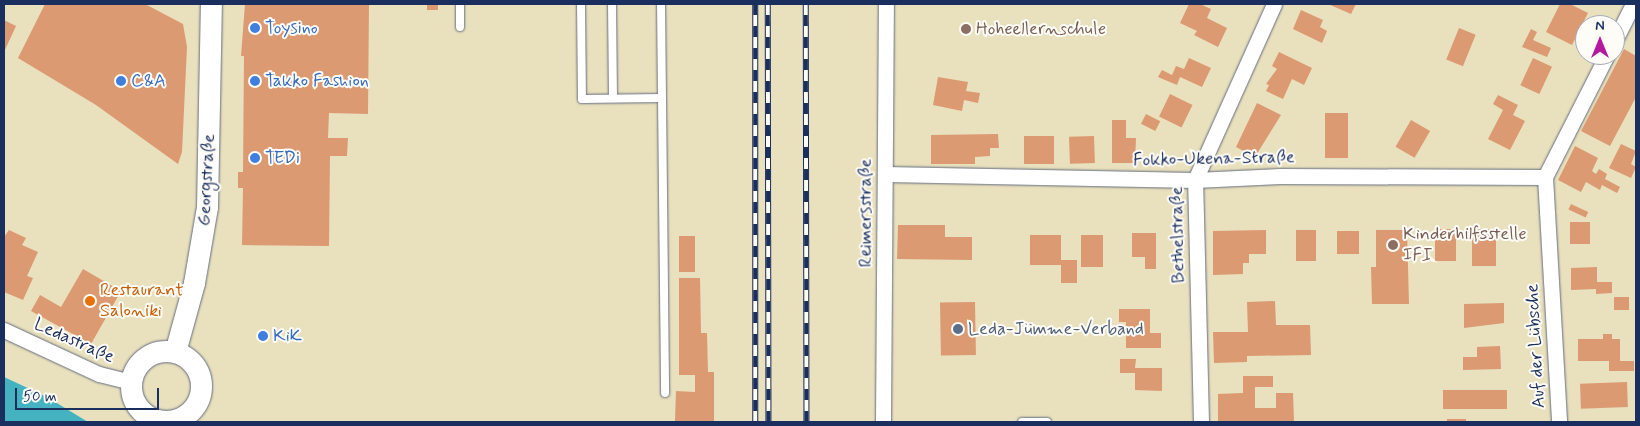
<!DOCTYPE html>
<meta charset="utf-8">
<style>
body{margin:0}
#map{position:relative;width:1640px;height:426px;overflow:hidden;background:#e9e0bd;font-family:Mynerve,sans-serif}
div>[style]{position:absolute}
.water>*{inset:0;background:#45b2c2}
.building>*{inset:0;background:#db9a72;transform-origin:0 0}
.roads{filter:drop-shadow(0 0 1px #636d7f) drop-shadow(0 0 1px #636d7f)}
.lane>*{height:8px;margin:-4px;padding:0 4px;transform-origin:4px;border-radius:4px;background:#fff}
.street>*{height:15px;margin:-7.5px;padding:0 7.5px;transform-origin:7.5px;border-radius:7.5px;background:#fff}
.secondary>*{height:21px;margin:-10.5px;padding:0 10.5px;transform-origin:10.5px;border-radius:10.5px;background:#fff}
.secondary>.ring{margin:-10.5px;padding:0;box-sizing:content-box;background:none;border:21px solid #fff;border-radius:50%}
.rail>*{height:5.5px;margin-top:-2.75px;transform-origin:0;background:repeating-linear-gradient(90deg,#fdfcf7 0 11px,#1b2f5e 0 22px);box-sizing:border-box;border-block:1px solid #1b2f5e}
.dots>*{width:14px;height:14px;translate:-50% -50%;box-sizing:border-box;border:2px solid #fdfcf7;border-radius:50%}
span{translate:-50% -50%;white-space:nowrap;text-align:center;line-height:1.15;-webkit-text-stroke:4px #fdfcf7;paint-order:stroke}
.shop-label{font-size:18px;color:#366cbe}
.left{translate:0 -50%;text-align:left}
.education-label{font-size:18px;color:#785e54}
.street-label{font-size:18px;color:#1b2f5e}
.food-label{font-size:18px;color:#c56008}
.service-label{font-size:18px;color:#4e5e75}
.frame{position:absolute;inset:0;border:5px solid #1b2f5e;pointer-events:none}
.north{position:absolute;left:1575px;top:15px;width:50px;height:50px;box-sizing:border-box;background:#fdfcf7;border:1px solid #a3aaba;border-radius:50%;rotate:0deg;font-size:14px;font-weight:700;line-height:20px;text-align:center;color:#1b2f5e}
.north::after{content:'';display:block;margin:auto;width:18px;height:22px;background:#b5179e;clip-path:polygon(50% 0,100% 100%,50% 72%,0 100%)}
.scale{position:absolute;left:15px;top:388px;width:144px;height:22px;box-sizing:border-box;border:2px solid #1b2f5e;border-top:0;padding-left:6px;font-size:15px;line-height:18px;white-space:nowrap;color:#1b2f5e;-webkit-text-stroke:4px #fdfcf7;paint-order:stroke}
</style>
<div id="map">
<div class="water">
<i style="clip-path:polygon(4px 377px,47px 397px,88px 422px,4px 422px)"></i>
</div>
<div class="building">
<i style="clip-path:polygon(45px 4px,145px 4px,183px 24px,187px 47px,182px 152px,178px 164px,96px 105px,18px 58px)"></i>
<i style="clip-path:polygon(245px 4px,369px 4px,368px 114px,329px 113px,328px 138px,348px 138px,347px 156px,330px 156px,329px 246px,242px 245px,243px 188px,238px 188px,238px 172px,243px 172px,244px 56px,241px 56px)"></i>
<i style="left:427px;top:4px;width:11px;height:6px"></i>
<i style="clip-path:polygon(1189px 4px,1200px 4px,1211px 9px,1207px 18px,1227px 28px,1218px 47px,1194px 35px,1197px 31px,1180px 23px)"></i>
<i style="clip-path:polygon(1328px 4px,1356px 4px,1351px 14px)"></i>
<i style="clip-path:polygon(1560px 4px,1570px 4px,1588px 13px,1572px 45px,1546px 32px)"></i>
<i style="clip-path:polygon(1301px 10px,1323px 20px,1320px 27px,1327px 31px,1322px 43px,1293px 29px)"></i>
<i style="clip-path:polygon(4px 20px,16px 26px,4px 52px)"></i>
<i style="left:1459px;top:28px;width:18px;height:34px;rotate:22deg"></i>
<i style="clip-path:polygon(1531px 29px,1537px 32px,1533px 40px,1551px 48px,1547px 57px,1522px 47px)"></i>
<i style="clip-path:polygon(1624px 49px,1636px 56px,1636px 97px,1610px 146px,1581px 131px)"></i>
<i style="clip-path:polygon(1279px 52px,1312px 68px,1304px 85px,1292px 79px,1283px 99px,1266px 91px,1269px 85px,1266px 84px,1277px 69px,1272px 66px)"></i>
<i style="clip-path:polygon(1189px 58px,1211px 68px,1202px 87px,1180px 77px,1177px 85px,1158px 77px,1162px 70px,1172px 75px,1176px 66px,1184px 69px)"></i>
<i style="left:1533px;top:58px;width:21px;height:30px;rotate:25deg"></i>
<i style="clip-path:polygon(938px 77px,968px 82px,966px 91px,980px 93px,978px 103px,964px 100px,962px 111px,933px 105px)"></i>
<i style="left:1170px;top:94px;width:25px;height:25px;rotate:26deg"></i>
<i style="clip-path:polygon(1498px 95px,1518px 105px,1513px 115px,1525px 121px,1510px 150px,1488px 139px,1503px 110px,1493px 104px)"></i>
<i style="clip-path:polygon(1257px 103px,1281px 115px,1255px 157px,1236px 147px)"></i>
<i style="left:1325px;top:113px;width:23px;height:45px"></i>
<i style="left:1146px;top:114px;width:16px;height:11px;rotate:27deg"></i>
<i style="clip-path:polygon(1112px 120px,1126px 120px,1126px 138px,1136px 138px,1135px 163px,1112px 163px)"></i>
<i style="left:1411px;top:120px;width:22px;height:31px;rotate:30deg"></i>
<i style="clip-path:polygon(998px 134px,999px 148px,990px 148px,990px 156px,975px 157px,975px 164px,931px 164px,931px 135px)"></i>
<i style="left:1024px;top:136px;width:30px;height:28px"></i>
<i style="left:1094px;top:136px;width:27px;height:25px;rotate:88deg"></i>
<i style="clip-path:polygon(1621px 144px,1636px 151px,1631px 164px,1636px 167px,1631px 178px,1609px 168px)"></i>
<i style="clip-path:polygon(1575px 146px,1598px 158px,1592px 171px,1596px 174px,1599px 169px,1607px 174px,1605px 179px,1620px 187px,1617px 193px,1602px 185px,1600px 190px,1586px 182px,1581px 192px,1558px 180px)"></i>
<i style="left:1571px;top:204px;width:19px;height:6px;rotate:25deg"></i>
<i style="left:1590px;top:222px;width:22px;height:20px;rotate:90deg"></i>
<i style="clip-path:polygon(898px 225px,945px 225px,945px 237px,972px 237px,972px 260px,897px 259px)"></i>
<i style="left:1435px;top:229px;width:21px;height:32px"></i>
<i style="left:1472px;top:229px;width:24px;height:37px"></i>
<i style="clip-path:polygon(9px 230px,26px 238px,22px 245px,38px 252px,27px 276px,33px 278px,23px 300px,4px 292px,4px 237px)"></i>
<i style="clip-path:polygon(1266px 230px,1266px 254px,1249px 254px,1249px 263px,1243px 263px,1243px 274px,1213px 275px,1213px 231px)"></i>
<i style="left:1296px;top:230px;width:20px;height:31px"></i>
<i style="clip-path:polygon(1376px 230px,1407px 230px,1409px 304px,1372px 304px,1371px 267px,1376px 267px)"></i>
<i style="left:1337px;top:231px;width:22px;height:23px"></i>
<i style="clip-path:polygon(1132px 233px,1156px 233px,1156px 269px,1145px 269px,1145px 257px,1132px 257px)"></i>
<i style="clip-path:polygon(1030px 235px,1061px 235px,1061px 260px,1077px 260px,1077px 283px,1061px 283px,1061px 265px,1030px 265px)"></i>
<i style="left:1081px;top:235px;width:22px;height:32px"></i>
<i style="left:679px;top:236px;width:16px;height:36px"></i>
<i style="clip-path:polygon(1597px 267px,1597px 282px,1612px 282px,1612px 293px,1596px 294px,1596px 289px,1571px 290px,1571px 268px)"></i>
<i style="clip-path:polygon(83px 269px,121px 291px,91px 344px,31px 311px,40px 295px,61px 307px)"></i>
<i style="clip-path:polygon(679px 278px,700px 278px,701px 333px,707px 333px,708px 372px,714px 372px,714px 422px,675px 421px,676px 391px,695px 392px,695px 375px,679px 375px)"></i>
<i style="left:1614px;top:297px;width:15px;height:13px"></i>
<i style="clip-path:polygon(1275px 301px,1276px 325px,1310px 325px,1311px 355px,1247px 356px,1247px 362px,1214px 363px,1213px 332px,1248px 332px,1247px 302px)"></i>
<i style="left:975px;top:302px;width:53px;height:35px;rotate:89deg"></i>
<i style="clip-path:polygon(1504px 303px,1504px 323px,1464px 328px,1464px 304px)"></i>
<i style="clip-path:polygon(1119px 309px,1150px 309px,1150px 333px,1161px 333px,1161px 348px,1126px 348px,1126px 322px,1119px 322px)"></i>
<i style="clip-path:polygon(1603px 334px,1612px 334px,1612px 339px,1620px 339px,1620px 361px,1634px 361px,1634px 371px,1609px 371px,1609px 361px,1578px 361px,1578px 339px,1603px 339px)"></i>
<i style="clip-path:polygon(1500px 346px,1501px 369px,1463px 370px,1463px 357px,1477px 357px,1477px 347px)"></i>
<i style="clip-path:polygon(1120px 359px,1136px 359px,1135px 368px,1162px 368px,1162px 391px,1135px 390px,1135px 373px,1120px 373px)"></i>
<i style="clip-path:polygon(1243px 376px,1273px 376px,1273px 387px,1255px 387px,1255px 408px,1276px 408px,1276px 393px,1293px 393px,1294px 422px,1218px 422px,1218px 394px,1243px 393px)"></i>
<i style="left:1627px;top:382px;width:25px;height:47px;rotate:88deg"></i>
<i style="left:1507px;top:390px;width:19px;height:64px;rotate:90deg"></i>
<i style="left:1447px;top:419px;width:19px;height:3px"></i>
</div>
<div class="roads">
<div class="lane">
<i style="left:460px;top:4px;width:23px;rotate:90deg"></i>
<i style="left:581px;top:4px;width:95px;rotate:89.4deg"></i>
<i style="left:582px;top:99px;width:80px;rotate:-0.7deg"></i>
<i style="left:662px;top:98px;width:94px;rotate:-90.6deg"></i>
<i style="left:612px;top:4px;width:94px;rotate:89.4deg"></i>
<i style="left:662px;top:98px;width:295px;rotate:89.4deg"></i>
<i style="left:1022px;top:422px;width:25px"></i>
</div>
<div class="street">
<i style="left:1615px;top:40px;width:40px;rotate:-63.4deg"></i>
<i style="left:885px;top:174px;width:310px;rotate:1.1deg"></i>
<i style="left:1195px;top:180px;width:85px;rotate:-2.7deg"></i>
<i style="left:1280px;top:176px;width:265px;rotate:0.2deg"></i>
<i style="left:1545px;top:177px;width:245px;rotate:86.7deg"></i>
<i style="left:1545px;top:177px;width:137px;rotate:-63.1deg"></i>
<i style="left:4px;top:330px;width:105px;rotate:24.9deg"></i>
<i style="left:99px;top:374px;width:33px;rotate:14deg"></i>
<i style="left:883px;top:422px;width:418px;rotate:-89.6deg"></i>
<i style="left:1201px;top:422px;width:242px;rotate:-91.4deg"></i>
<i style="left:1195px;top:180px;width:193px;rotate:-65.8deg"></i>
</div>
<div class="secondary">
<i class="ring" style="left:131px;top:351px;width:49px;height:49px"></i>
<i style="left:175px;top:352px;width:72px;rotate:-74.6deg"></i>
<i style="left:194px;top:283px;width:77px;rotate:-80.3deg"></i>
<i style="left:207px;top:207px;width:203px;rotate:-88.9deg"></i>
</div>
</div>
<div class="rail">
<i style="left:768px;top:4px;width:418px;rotate:89.9deg"></i>
<i style="left:806px;top:4px;width:418px;rotate:89.9deg"></i>
<i style="left:755px;top:422px;width:418px;rotate:-90deg"></i>
</div>
<div class="dots">
<i style="left:255px;top:28px;background:#3f7fe0"></i>
<i style="left:966px;top:29px;background:#8d6e63"></i>
<i style="left:121px;top:81px;background:#3f7fe0"></i>
<i style="left:255px;top:81px;background:#3f7fe0"></i>
<i style="left:255px;top:158px;background:#3f7fe0"></i>
<i style="left:1393px;top:245px;background:#8d6e63"></i>
<i style="left:90px;top:301px;background:#e8710a"></i>
<i style="left:958px;top:329px;background:#5c6f8a"></i>
<i style="left:263px;top:336px;background:#3f7fe0"></i>
</div>
<div class="shop-label">
<span class="left" style="left:265px;top:28px">Toysino</span>
<span class="left" style="left:131px;top:81px">C&amp;A</span>
<span class="left" style="left:265px;top:81px">Takko Fashion</span>
<span class="left" style="left:265px;top:158px">TEDi</span>
<span class="left" style="left:273px;top:336px">KiK</span>
</div>
<div class="education-label">
<span class="left" style="left:976px;top:29px">Hoheellernschule</span>
<span class="left" style="left:1403px;top:245px">Kinderhilfsstelle<br>IFI</span>
</div>
<div class="street-label">
<span style="left:1214px;top:159px;rotate:-1deg">Fokko-Ukena-Straße</span>
<span style="left:207px;top:180px;rotate:-87deg">Georgstraße</span>
<span style="left:866px;top:213px;rotate:-90deg">Reimersstraße</span>
<span style="left:1178px;top:235px;rotate:-91deg">Bethelstraße</span>
<span style="left:74px;top:341px;rotate:24deg">Ledastraße</span>
<span style="left:1536px;top:346px;rotate:-93deg">Auf der Lübsche</span>
</div>
<div class="food-label">
<span class="left" style="left:100px;top:301px">Restaurant<br>Saloniki</span>
</div>
<div class="service-label">
<span class="left" style="left:968px;top:329px">Leda-Jümme-Verband</span>
</div>
<div class="frame"></div>
<div class="north">N</div>
<div class="scale">50 m</div>
</div>
